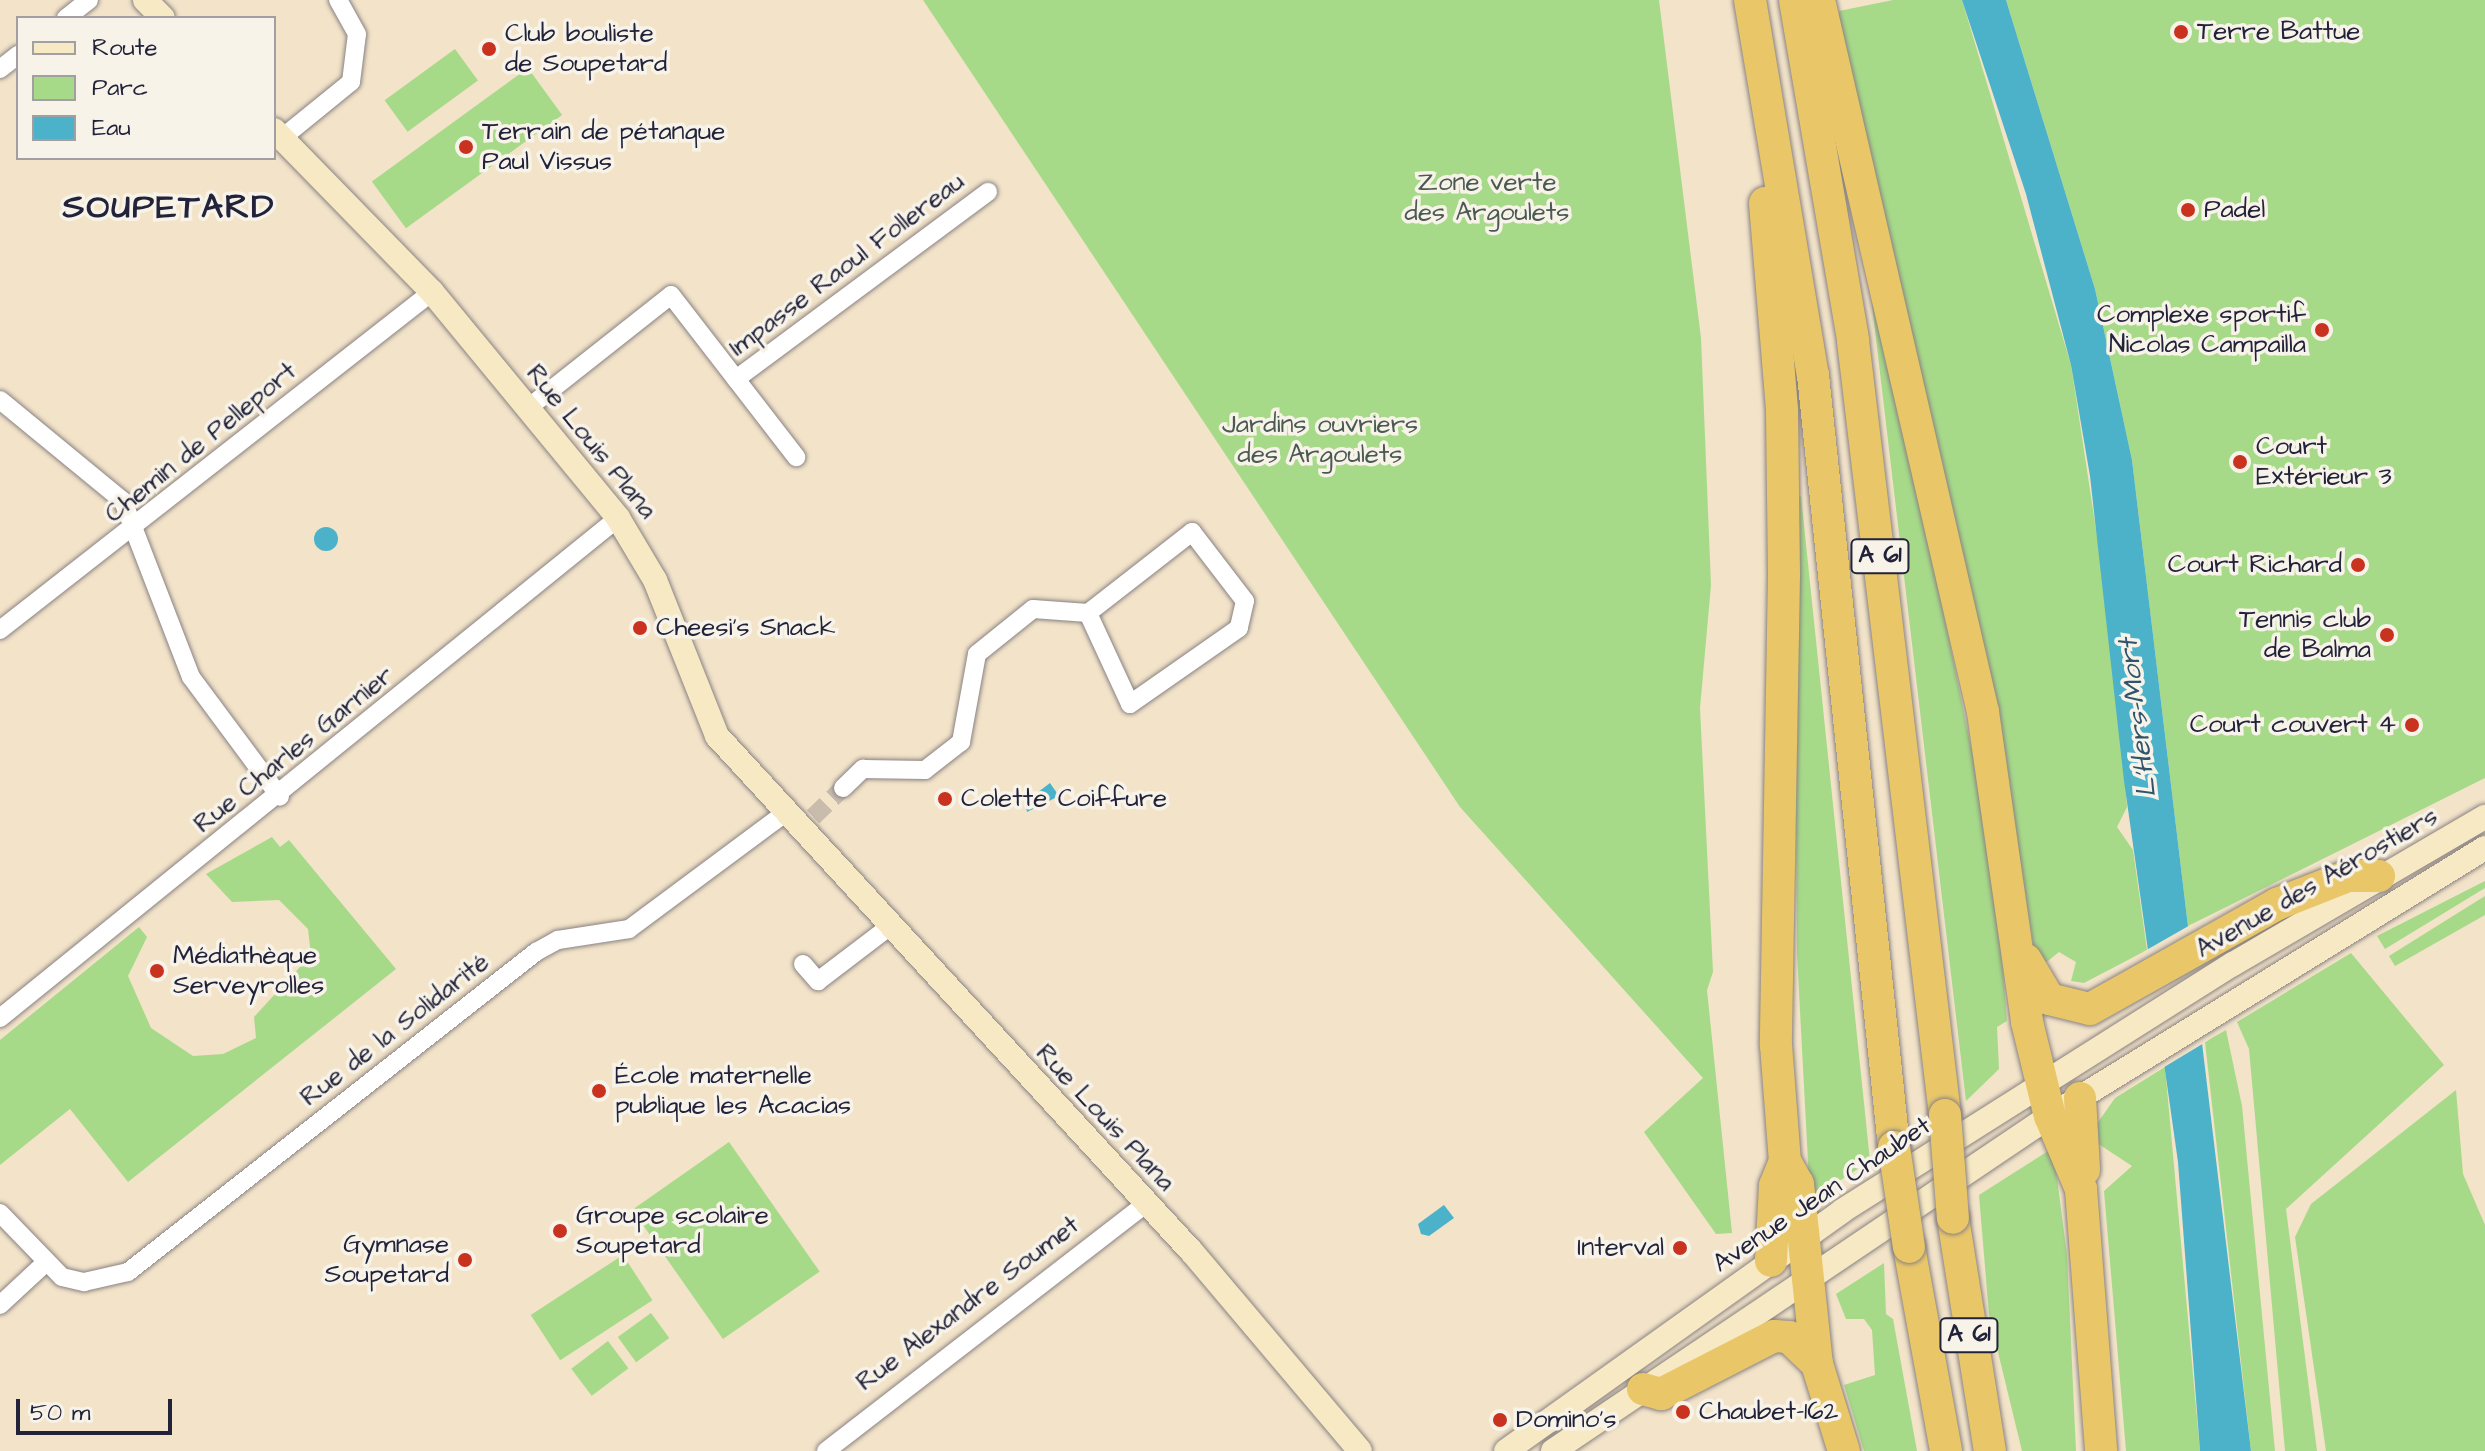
<!DOCTYPE html>
<meta charset="utf-8">
<style>
body{margin:0}
#map{position:relative;width:2485px;height:1451px;overflow:hidden;background:#f2e3c9;font-family:"Architects Daughter",sans-serif}
div>[style]{position:absolute}
.green>*{inset:0;background:#a6da89;transform-origin:0 0}
.water>*{inset:0;background:#4bb2ca}
.round{border-radius:50%}
.pier>*{inset:0;background:#f2e3c9}
.street-tunnel>*{height:18px;margin-top:-9px;transform-origin:0;background:repeating-linear-gradient(90deg,#c8bcad 0 18px,transparent 0 27px)}
.roads{filter:drop-shadow(0 0 2px #8a8282) drop-shadow(0 0 2px #8a8282)}
.street>*{height:18px;margin:-9px;padding:0 9px;transform-origin:9px;border-radius:9px;background:#fff}
.secondary>*{height:24px;margin:-12px;padding:0 12px;transform-origin:12px;border-radius:12px;background:#f6e9c3}
.highway>*{height:32px;margin:-16px;padding:0 16px;transform-origin:16px;border-radius:16px;background:#e9c769}
.bridges{filter:drop-shadow(0 0 2px #8a8282) drop-shadow(0 0 2px #8a8282)}
.highway-bridge>*{height:32px;margin:-16px;padding:0 16px;transform-origin:16px;border-radius:16px;background:#e9c769}
.dots>*{width:22px;height:22px;translate:-50% -50%;box-sizing:border-box;border:4px solid #f7f3e8;border-radius:50%}
span{translate:-50% -50%;white-space:nowrap;text-align:center;line-height:1.15;-webkit-text-stroke:7px #f7f3e8;paint-order:stroke}
.shield-label span{padding:2px 6px;background:#f7f3e8;border:2px solid;border-radius:6px;-webkit-text-stroke-width:0}
.shield-label{font-size:24px;color:#22223b;font-weight:700}
.poi-label{font-size:26px;color:#22223b}
.left{translate:0 -50%;text-align:left}
.right{translate:-100% -50%;text-align:right}
.park-label{font-size:26px;color:#4a5952}
.street-label{font-size:26px;color:#22223b}
.water-label{font-size:28px;color:#30546d;font-style:italic}
.district-label{font-size:34px;color:#22223b;font-weight:700;letter-spacing:2px}
.legend{position:absolute;left:16px;top:16px;width:260px;height:144px;box-sizing:border-box;background:#f7f3e8;border:2px solid #a29fa3;margin:0;padding:10px 14px;list-style:none;font-size:24px;color:#22223b}
.legend li{display:flex;align-items:center;gap:16px;height:40px}
.legend b{width:40px;border:2px solid #a29fa3}
.scale{position:absolute;left:16px;top:1399px;width:156px;height:36px;box-sizing:border-box;border:4px solid #22223b;border-top:0;padding-left:10px;font-size:24px;line-height:28px;white-space:nowrap;color:#22223b;-webkit-text-stroke:6px #f7f3e8;paint-order:stroke}
</style>
<div id="map">
<div class="green">
<i style="clip-path:polygon(923px 0,1659px 0,1701px 338px,1711px 585px,1700px 708px,1713px 972px,1707px 990px,1732px 1233px,1716px 1234px,1644px 1132px,1703px 1078px,1460px 807px)"></i>
<i style="clip-path:polygon(1893px 0,1962px 0,2071px 365px,2114px 648px,2127px 807px,2117px 827px,2133px 850px,2147px 950px,2084px 983px,2071px 981px,2076px 962px,2059px 952px,2044px 964px,2034px 950px,1995px 700px,1839px 33px,1839px 11px)"></i>
<i style="clip-path:polygon(2006px 0,2485px 0,2485px 778px,2188px 926px,2132px 460px,2095px 289px)"></i>
<i style="left:455px;top:49px;width:39px;height:87px;rotate:54deg"></i>
<i style="left:528px;top:68px;width:58px;height:193px;rotate:54deg"></i>
<i style="clip-path:polygon(1880px 303px,1984px 810px,2002px 957px,2007px 1021px,1997px 1027px,1999px 1069px,1966px 1101px,1872px 305px)"></i>
<i style="clip-path:polygon(1801px 496px,1870px 1161px,1810px 1200px,1797px 954px,1794px 497px)"></i>
<i style="clip-path:polygon(272px 837px,280px 847px,289px 840px,396px 969px,128px 1182px,70px 1109px,0 1165px,0 1040px,139px 927px,147px 937px,128px 976px,151px 1028px,193px 1056px,223px 1054px,256px 1038px,254px 1017px,311px 955px,308px 929px,279px 900px,232px 902px,206px 874px)"></i>
<i style="clip-path:polygon(2485px 881px,2485px 888px,2385px 949px,2377px 936px)"></i>
<i style="clip-path:polygon(2485px 896px,2485px 915px,2395px 966px,2389px 956px)"></i>
<i style="clip-path:polygon(2351px 953px,2444px 1065px,2286px 1209px,2317px 1451px,2285px 1451px,2249px 1049px,2237px 1022px)"></i>
<i style="clip-path:polygon(2226px 1030px,2242px 1106px,2275px 1451px,2251px 1451px,2205px 1042px)"></i>
<i style="clip-path:polygon(2165px 1067px,2200px 1451px,2126px 1451px,2104px 1191px,2132px 1166px,2097px 1143px,2094px 1128px,2115px 1098px)"></i>
<i style="clip-path:polygon(2456px 1090px,2463px 1174px,2485px 1225px,2485px 1451px,2326px 1451px,2295px 1237px,2311px 1204px)"></i>
<i style="left:729px;top:1142px;width:158px;height:118px;rotate:55deg"></i>
<i style="clip-path:polygon(2053px 1148px,2067px 1255px,2076px 1451px,2022px 1451px,1989px 1315px,1979px 1195px)"></i>
<i style="left:623px;top:1255px;width:54px;height:110px;rotate:57deg"></i>
<i style="clip-path:polygon(1884px 1263px,1886px 1314px,1893px 1319px,1917px 1451px,1864px 1451px,1844px 1385px,1875px 1375px,1872px 1330px,1864px 1319px,1846px 1319px,1836px 1294px)"></i>
<i style="left:651px;top:1313px;width:31px;height:41px;rotate:54deg"></i>
<i style="left:608px;top:1341px;width:34px;height:46px;rotate:53deg"></i>
</div>
<div class="water">
<i style="clip-path:polygon(1962px 0,2006px 0,2095px 289px,2132px 460px,2251px 1451px,2200px 1451px,2178px 1162px,2124px 781px,2090px 476px,2071px 365px,2026px 194px)"></i>
<i class="round" style="left:314px;top:527px;width:24px;height:24px"></i>
<i style="clip-path:polygon(1050px 783px,1059px 796px,1027px 812px,1025px 802px)"></i>
<i style="clip-path:polygon(1444px 1205px,1454px 1218px,1429px 1236px,1421px 1234px,1418px 1224px)"></i>
</div>
<div class="pier">
<i style="clip-path:polygon(2192px 924px,2209px 1040px,2161px 1069px,2143px 952px)"></i>
</div>
<div class="street-tunnel">
<i style="left:813px;top:817px;width:42px;rotate:-44deg"></i>
</div>
<div class="roads">
<div class="street">
<i style="left:66px;top:18px;width:29px;rotate:-38deg"></i>
<i style="left:0;top:69px;width:23px;rotate:-38deg"></i>
<i style="left:282px;top:138px;width:89px;rotate:-39.1deg"></i>
<i style="left:351px;top:82px;width:48px;rotate:-82.9deg"></i>
<i style="left:357px;top:34px;width:39px;rotate:-119deg"></i>
<i style="left:736px;top:379px;width:314px;rotate:-36.6deg"></i>
<i style="left:0;top:400px;width:159px;rotate:39.4deg"></i>
<i style="left:123px;top:501px;width:189px;rotate:68.9deg"></i>
<i style="left:191px;top:677px;width:149px;rotate:53.4deg"></i>
<i style="left:528px;top:408px;width:182px;rotate:-38.3deg"></i>
<i style="left:671px;top:295px;width:205px;rotate:52.3deg"></i>
<i style="left:0;top:630px;width:549px;rotate:-38.04deg"></i>
<i style="left:843px;top:788px;width:28px;rotate:-44deg"></i>
<i style="left:863px;top:769px;width:62px;rotate:0.9deg"></i>
<i style="left:925px;top:770px;width:46px;rotate:-37.9deg"></i>
<i style="left:961px;top:742px;width:89px;rotate:-79.7deg"></i>
<i style="left:977px;top:654px;width:72px;rotate:-38.8deg"></i>
<i style="left:1033px;top:609px;width:55px;rotate:4.2deg"></i>
<i style="left:1088px;top:613px;width:132px;rotate:-37.9deg"></i>
<i style="left:1192px;top:532px;width:87px;rotate:52.5deg"></i>
<i style="left:1245px;top:601px;width:28px;rotate:103deg"></i>
<i style="left:1239px;top:628px;width:133px;rotate:145.1deg"></i>
<i style="left:1130px;top:704px;width:100px;rotate:-114.8deg"></i>
<i style="left:803px;top:964px;width:23px;rotate:49deg"></i>
<i style="left:818px;top:981px;width:89px;rotate:-37.3deg"></i>
<i style="left:0;top:1018px;width:795px;rotate:-38.97deg"></i>
<i style="left:0;top:1213px;width:89px;rotate:45.9deg"></i>
<i style="left:62px;top:1277px;width:23px;rotate:13deg"></i>
<i style="left:84px;top:1282px;width:45px;rotate:-12.8deg"></i>
<i style="left:128px;top:1272px;width:519px;rotate:-38.11deg"></i>
<i style="left:536px;top:952px;width:25px;rotate:-29deg"></i>
<i style="left:558px;top:940px;width:72px;rotate:-8.8deg"></i>
<i style="left:629px;top:929px;width:193px;rotate:-36.6deg"></i>
<i style="left:0;top:1305px;width:59px;rotate:-42.9deg"></i>
<i style="left:826px;top:1451px;width:404px;rotate:-37.7deg"></i>
</div>
<div class="secondary">
<i style="left:145px;top:0;width:25px;rotate:45deg"></i>
<i style="left:274px;top:130px;width:226px;rotate:45.7deg"></i>
<i style="left:432px;top:292px;width:293px;rotate:50.5deg"></i>
<i style="left:618px;top:518px;width:72px;rotate:59.2deg"></i>
<i style="left:655px;top:580px;width:168px;rotate:68.3deg"></i>
<i style="left:717px;top:736px;width:701px;rotate:47.37deg"></i>
<i style="left:1192px;top:1252px;width:260px;rotate:49.8deg"></i>
<i style="left:1506px;top:1451px;width:413px;rotate:-35.5deg"></i>
<i style="left:1842px;top:1211px;width:462px;rotate:-32.3deg"></i>
<i style="left:2233px;top:964px;width:292px;rotate:-30.3deg"></i>
<i style="left:1553px;top:1451px;width:599px;rotate:-33.98deg"></i>
<i style="left:2050px;top:1116px;width:511px;rotate:-31.64deg"></i>
</div>
<div class="highway">
<i style="left:1750px;top:0;width:380px;rotate:80.5deg"></i>
<i style="left:1813px;top:375px;width:776px;rotate:84.01deg"></i>
<i style="left:1795px;top:0;width:346px;rotate:80.3deg"></i>
<i style="left:1853px;top:341px;width:779px;rotate:83.22deg"></i>
<i style="left:1819px;top:0;width:731px;rotate:77.03deg"></i>
<i style="left:1983px;top:712px;width:313px;rotate:81.9deg"></i>
<i style="left:2027px;top:1022px;width:97px;rotate:76.3deg"></i>
<i style="left:2050px;top:1116px;width:79px;rotate:67deg"></i>
<i style="left:2081px;top:1189px;width:263px;rotate:85.6deg"></i>
<i style="left:1765px;top:203px;width:209px;rotate:85.3deg"></i>
<i style="left:1782px;top:411px;width:164px;rotate:89.3deg"></i>
<i style="left:1784px;top:575px;width:470px;rotate:91deg"></i>
<i style="left:1776px;top:1045px;width:116px;rotate:85.6deg"></i>
<i style="left:1785px;top:1161px;width:27px;rotate:112deg"></i>
<i style="left:1775px;top:1186px;width:75px;rotate:93.1deg"></i>
<i style="left:2026px;top:960px;width:45px;rotate:59.5deg"></i>
<i style="left:2049px;top:999px;width:42px;rotate:13.7deg"></i>
<i style="left:2090px;top:1009px;width:214px;rotate:-29.3deg"></i>
<i style="left:2277px;top:904px;width:76px;rotate:-21.5deg"></i>
<i style="left:2348px;top:876px;width:31px"></i>
<i style="left:2080px;top:1098px;width:72px;rotate:86.8deg"></i>
<i style="left:1785px;top:1161px;width:26px;rotate:61deg"></i>
<i style="left:1798px;top:1184px;width:181px;rotate:84deg"></i>
<i style="left:1817px;top:1364px;width:91px;rotate:72.8deg"></i>
<i style="left:1953px;top:1218px;width:236px;rotate:81deg"></i>
<i style="left:1909px;top:1247px;width:207px;rotate:79.7deg"></i>
<i style="left:1643px;top:1389px;width:19px;rotate:16deg"></i>
<i style="left:1661px;top:1394px;width:127px;rotate:-27.2deg"></i>
<i style="left:1774px;top:1336px;width:15px;rotate:4deg"></i>
<i style="left:1789px;top:1337px;width:39px;rotate:44deg"></i>
</div>
</div>
<div class="bridges">
<div class="highway-bridge">
<i style="left:1945px;top:1115px;width:103px;rotate:85.6deg"></i>
<i style="left:1894px;top:1147px;width:101px;rotate:81.5deg"></i>
</div>
</div>
<div class="dots">
<i style="left:2181px;top:32px;background:#c8321e"></i>
<i style="left:489px;top:49px;background:#c8321e"></i>
<i style="left:466px;top:147px;background:#c8321e"></i>
<i style="left:2188px;top:210px;background:#c8321e"></i>
<i style="left:2322px;top:330px;background:#c8321e"></i>
<i style="left:2240px;top:462px;background:#c8321e"></i>
<i style="left:2358px;top:565px;background:#c8321e"></i>
<i style="left:640px;top:628px;background:#c8321e"></i>
<i style="left:2387px;top:635px;background:#c8321e"></i>
<i style="left:2412px;top:725px;background:#c8321e"></i>
<i style="left:945px;top:799px;background:#c8321e"></i>
<i style="left:157px;top:971px;background:#c8321e"></i>
<i style="left:599px;top:1091px;background:#c8321e"></i>
<i style="left:560px;top:1231px;background:#c8321e"></i>
<i style="left:1680px;top:1248px;background:#c8321e"></i>
<i style="left:465px;top:1260px;background:#c8321e"></i>
<i style="left:1683px;top:1412px;background:#c8321e"></i>
<i style="left:1500px;top:1420px;background:#c8321e"></i>
</div>
<div class="shield-label">
<span style="left:1880px;top:556px">A 61</span>
<span style="left:1969px;top:1335px">A 61</span>
</div>
<div class="poi-label">
<span class="left" style="left:2197px;top:32px">Terre Battue</span>
<span class="left" style="left:505px;top:49px">Club bouliste<br>de Soupetard</span>
<span class="left" style="left:482px;top:147px">Terrain de pétanque<br>Paul Vissus</span>
<span class="left" style="left:2204px;top:210px">Padel</span>
<span class="right" style="left:2306px;top:330px">Complexe sportif<br>Nicolas Campailla</span>
<span class="left" style="left:2256px;top:462px">Court<br>Extérieur 3</span>
<span class="right" style="left:2342px;top:565px">Court Richard</span>
<span class="right" style="left:2371px;top:635px">Tennis club<br>de Balma</span>
<span class="left" style="left:656px;top:628px">Cheesi's Snack</span>
<span class="right" style="left:2396px;top:725px">Court couvert 4</span>
<span class="left" style="left:961px;top:799px">Colette Coiffure</span>
<span class="left" style="left:173px;top:971px">Médiathèque<br>Serveyrolles</span>
<span class="left" style="left:615px;top:1091px">École maternelle<br>publique les Acacias</span>
<span class="left" style="left:576px;top:1231px">Groupe scolaire<br>Soupetard</span>
<span class="right" style="left:449px;top:1260px">Gymnase<br>Soupetard</span>
<span class="right" style="left:1664px;top:1248px">Interval</span>
<span class="left" style="left:1699px;top:1412px">Chaubet-162</span>
<span class="left" style="left:1516px;top:1420px">Domino's</span>
</div>
<div class="park-label">
<span style="left:1487px;top:198px">Zone verte<br>des Argoulets</span>
<span style="left:1320px;top:440px">Jardins ouvriers<br>des Argoulets</span>
</div>
<div class="street-label">
<span style="left:847px;top:265px;rotate:-37deg">Impasse Raoul Follereau</span>
<span style="left:591px;top:442px;rotate:51deg">Rue Louis Plana</span>
<span style="left:201px;top:443px;rotate:-39deg">Chemin de Pelleport</span>
<span style="left:294px;top:750px;rotate:-39deg">Rue Charles Garnier</span>
<span style="left:2317px;top:883px;rotate:-30deg">Avenue des Aérostiers</span>
<span style="left:395px;top:1030px;rotate:-38deg">Rue de la Solidarité</span>
<span style="left:1105px;top:1118px;rotate:47deg">Rue Louis Plana</span>
<span style="left:1822px;top:1195px;rotate:-34deg">Avenue Jean Chaubet</span>
<span style="left:968px;top:1304px;rotate:-37deg">Rue Alexandre Soumet</span>
</div>
<div class="water-label">
<span style="left:2138px;top:718px;rotate:-97deg">L'Hers-Mort</span>
</div>
<div class="district-label">
<span style="left:169px;top:208px">SOUPETARD</span>
</div>
<ul class="legend">
<li><b style="height:10px;background:#f6e9c3"></b>Route</li>
<li><b style="height:22px;background:#a6da89"></b>Parc</li>
<li><b style="height:22px;background:#4bb2ca"></b>Eau</li>
</ul>
<div class="scale">50 m</div>
</div>
